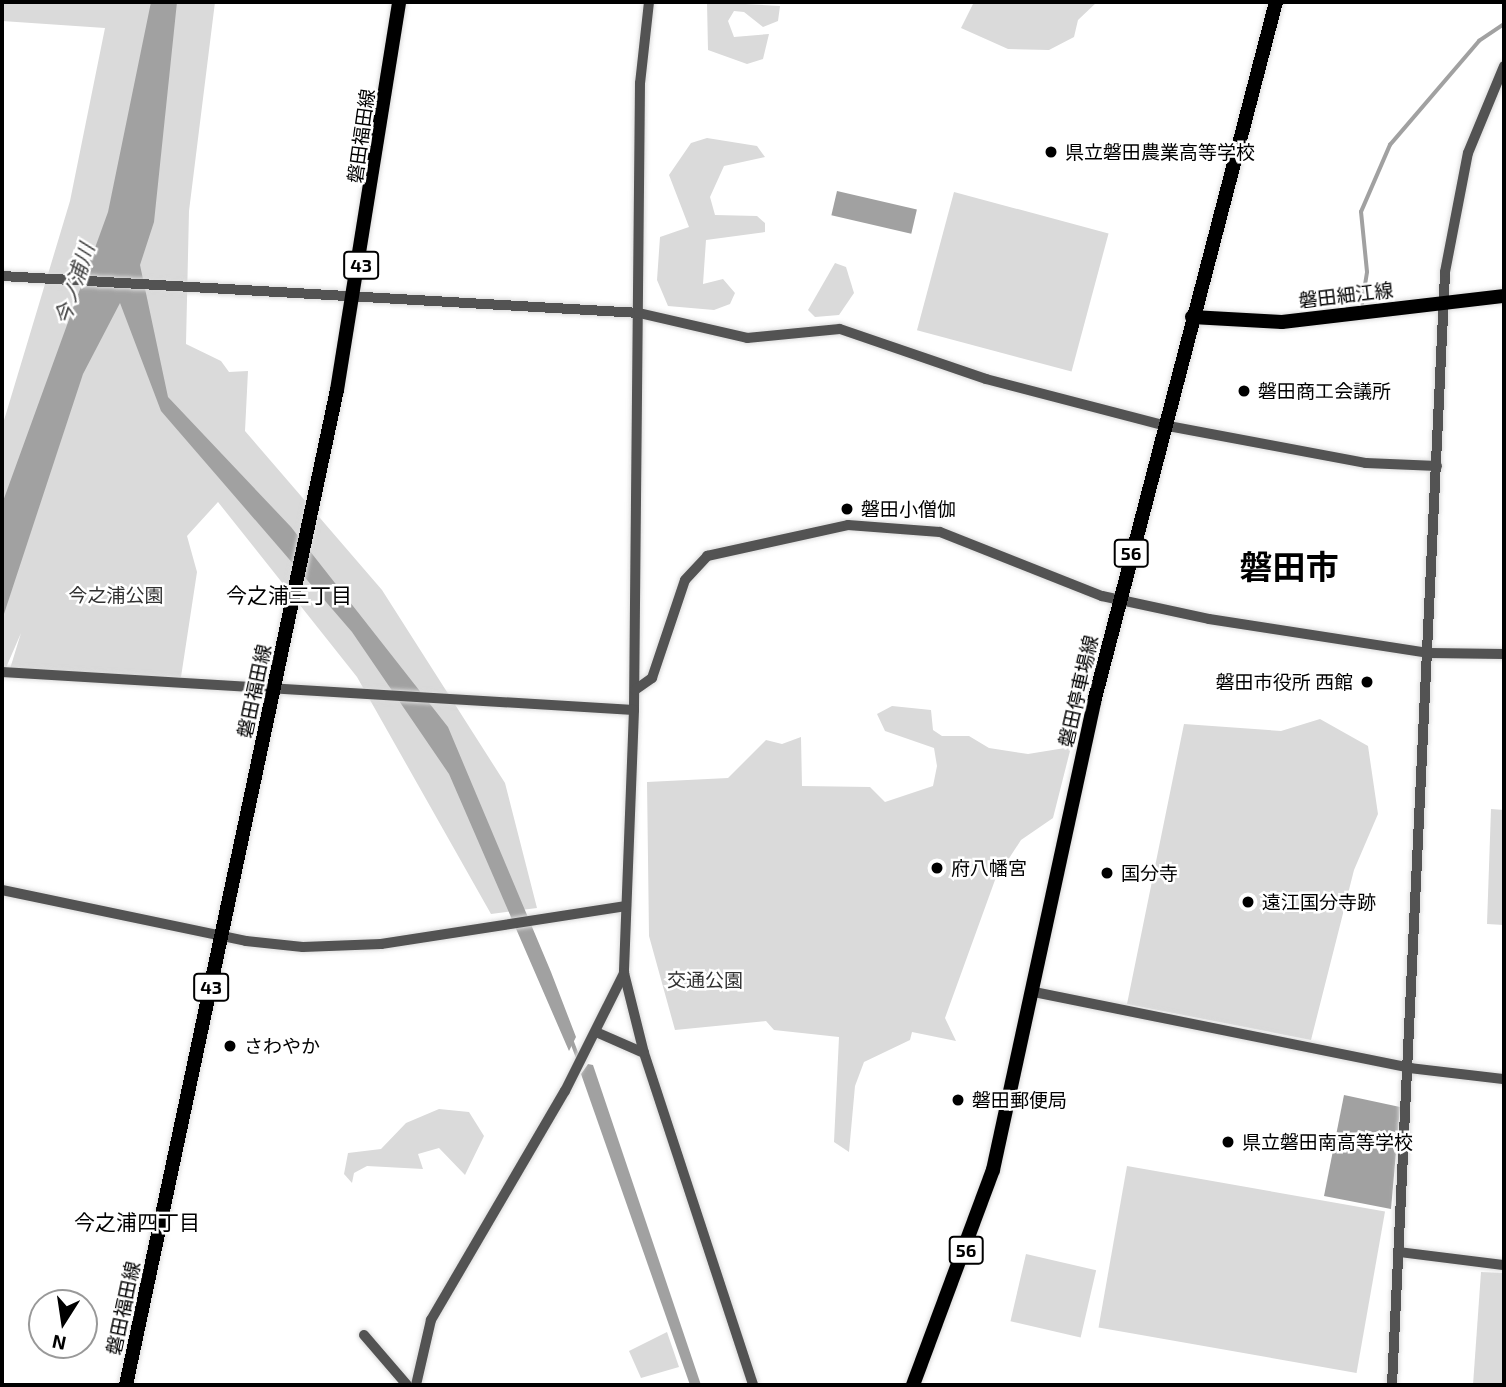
<!DOCTYPE html>
<meta charset="utf-8">
<style>
body{margin:0}
#map{position:relative;width:1506px;height:1387px;overflow:hidden;background:#fff;font-family:"Exo 2","Noto Sans JP",sans-serif}
div>[style]{position:absolute}
.green>*{inset:0;background:#dadada;transform-origin:0 0}
.water>*{inset:0;background:#a1a1a1;transform-origin:0 0}
.stream>*{height:3.5px;margin:-1.75px;padding:0 1.75px;transform-origin:1.75px;border-radius:1.75px;background:#a1a1a1}
.roads{filter:drop-shadow(0 0 2px #dbdbdb) drop-shadow(0 0 2px #dbdbdb)}
.minor>*{height:10px;margin:-5px;padding:0 5px;transform-origin:5px;border-radius:5px;background:#535353}
.major>*{height:14px;margin:-7px;padding:0 7px;transform-origin:7px;border-radius:7px;background:#000}
.dots>*{width:19px;height:19px;translate:-50% -50%;box-sizing:border-box;border:4px solid #fff;border-radius:50%}
span{translate:-50% -50%;white-space:nowrap;text-align:center;line-height:1.15;-webkit-text-stroke:5px #fff;paint-order:stroke}
.shield-label span{padding:2px 5px;background:#fff;border:2px solid;border-radius:5px;-webkit-text-stroke-width:0}
.shield-label{font-size:18px;color:#000;font-weight:700}
.street-label{font-size:19px;color:#000}
.poi-label{font-size:19px;color:#000}
.left{translate:0 -50%;text-align:left}
.right{translate:-100% -50%;text-align:right}
.park-label{font-size:19px;color:#313131}
.water-label{font-size:21px;color:#424242;font-style:italic}
.neighbourhood-label{font-size:21px;color:#000}
.town-label{font-size:33px;color:#000;font-weight:700}
.frame{position:absolute;inset:0;border:4px solid #000;pointer-events:none}
.north{position:absolute;left:28px;top:1289px;width:70px;height:70px;box-sizing:border-box;background:#fff;border:2px solid #999;border-radius:50%;rotate:192deg;font-size:19px;font-weight:700;line-height:28px;text-align:center;color:#000}
.north::after{content:'';display:block;margin:auto;width:24px;height:32px;background:#000;clip-path:polygon(50% 0,100% 100%,50% 72%,0 100%)}
</style>
<div id="map">
<div class="green">
<i style="clip-path:polygon(2px 2px,215px 2px,189px 211px,186px 344px,221px 361px,229px 372px,248px 371px,245px 431px,382px 590px,505px 783px,537px 908px,491px 914px,357px 677px,218px 502px,187px 536px,197px 572px,181px 677px,9px 672px,21px 633px,2px 677px,2px 427px,70px 201px,105px 28px,2px 21px)"></i>
<i style="clip-path:polygon(707px 2px,780px 6px,778px 21px,763px 27px,744px 12px,734px 11px,728px 21px,734px 37px,769px 34px,763px 59px,747px 64px,708px 50px)"></i>
<i style="clip-path:polygon(974px 2px,1097px 2px,1078px 20px,1074px 37px,1049px 50px,1008px 49px,961px 28px)"></i>
<i style="clip-path:polygon(707px 138px,757px 146px,765px 157px,724px 166px,710px 197px,715px 215px,757px 216px,765px 223px,765px 232px,706px 240px,703px 284px,723px 279px,735px 293px,730px 304px,714px 310px,668px 306px,657px 280px,660px 237px,689px 227px,669px 175px,691px 143px)"></i>
<i style="left:954px;top:192px;width:160px;height:143px;rotate:15deg"></i>
<i style="clip-path:polygon(835px 263px,846px 267px,854px 293px,839px 315px,815px 317px,808px 310px)"></i>
<i style="clip-path:polygon(892px 706px,931px 710px,933px 730px,942px 736px,969px 736px,989px 748px,1028px 754px,1071px 747px,1053px 818px,1021px 840px,995px 880px,945px 1018px,956px 1041px,912px 1032px,910px 1040px,864px 1062px,855px 1086px,849px 1152px,834px 1142px,839px 1037px,774px 1030px,766px 1021px,675px 1030px,649px 936px,647px 782px,728px 778px,766px 740px,782px 744px,801px 737px,802px 786px,870px 787px,885px 802px,933px 786px,937px 766px,934px 748px,885px 731px,877px 714px)"></i>
<i style="clip-path:polygon(1320px 719px,1368px 746px,1378px 814px,1354px 870px,1311px 1040px,1127px 1004px,1184px 724px,1281px 731px)"></i>
<i style="clip-path:polygon(1491px 809px,1504px 810px,1504px 925px,1487px 924px)"></i>
<i style="clip-path:polygon(439px 1109px,469px 1112px,484px 1136px,465px 1175px,439px 1148px,418px 1154px,423px 1169px,367px 1166px,354px 1173px,352px 1183px,344px 1174px,348px 1153px,381px 1149px,406px 1123px)"></i>
<i style="left:1127px;top:1166px;width:262px;height:164px;rotate:10deg"></i>
<i style="left:1026px;top:1254px;width:72px;height:69px;rotate:13deg"></i>
<i style="clip-path:polygon(1481px 1272px,1504px 1273px,1504px 1385px,1473px 1385px)"></i>
<i style="clip-path:polygon(667px 1332px,679px 1367px,641px 1378px,629px 1351px)"></i>
</div>
<div class="water">
<i style="clip-path:polygon(151px 2px,177px 2px,154px 222px,140px 265px,168px 397px,291px 527px,448px 727px,551px 972px,576px 1037px,569px 1051px,449px 774px,352px 632px,161px 411px,120px 303px,83px 374px,2px 620px,2px 504px,108px 212px)"></i>
<i style="left:837px;top:191px;width:82px;height:25px;rotate:13deg"></i>
<i style="clip-path:polygon(588px 1064px,593px 1065px,701px 1385px,690px 1385px,581px 1074px)"></i>
<i style="clip-path:polygon(1344px 1095px,1400px 1107px,1391px 1209px,1324px 1196px)"></i>
</div>
<div class="stream">
<i style="left:1362px;top:304px;width:32px;rotate:-81deg"></i>
<i style="left:1367px;top:272px;width:60px;rotate:-95.7deg"></i>
<i style="left:1361px;top:212px;width:73px;rotate:-66.6deg"></i>
<i style="left:1390px;top:145px;width:137px;rotate:-49.4deg"></i>
<i style="left:1479px;top:41px;width:30px;rotate:-34deg"></i>
<i style="left:572px;top:1041px;width:17px;rotate:69deg"></i>
</div>
<div class="roads">
<div class="minor">
<i style="left:649px;top:2px;width:81px;rotate:96.3deg"></i>
<i style="left:640px;top:83px;width:627px;rotate:90.55deg"></i>
<i style="left:634px;top:710px;width:263px;rotate:92.2deg"></i>
<i style="left:624px;top:973px;width:82px;rotate:76deg"></i>
<i style="left:644px;top:1053px;width:349px;rotate:71.8deg"></i>
<i style="left:2px;top:276px;width:638px;rotate:3.32deg"></i>
<i style="left:639px;top:313px;width:111px;rotate:13deg"></i>
<i style="left:747px;top:338px;width:93px;rotate:-5.5deg"></i>
<i style="left:840px;top:329px;width:154px;rotate:18.9deg"></i>
<i style="left:986px;top:379px;width:183px;rotate:14.6deg"></i>
<i style="left:1163px;top:425px;width:207px;rotate:10.6deg"></i>
<i style="left:1366px;top:463px;width:71px;rotate:2.4deg"></i>
<i style="left:2px;top:672px;width:633px;rotate:3.44deg"></i>
<i style="left:635px;top:690px;width:21px;rotate:-35deg"></i>
<i style="left:652px;top:678px;width:103px;rotate:-71.4deg"></i>
<i style="left:685px;top:580px;width:33px;rotate:-47deg"></i>
<i style="left:707px;top:556px;width:144px;rotate:-12.4deg"></i>
<i style="left:848px;top:525px;width:92px;rotate:4.4deg"></i>
<i style="left:940px;top:532px;width:174px;rotate:21.6deg"></i>
<i style="left:1102px;top:596px;width:109px;rotate:12.1deg"></i>
<i style="left:1209px;top:619px;width:223px;rotate:8.8deg"></i>
<i style="left:1429px;top:653px;width:75px;rotate:0.8deg"></i>
<i style="left:2px;top:890px;width:249px;rotate:11.8deg"></i>
<i style="left:246px;top:941px;width:57px;rotate:6deg"></i>
<i style="left:303px;top:947px;width:78px;rotate:-2.2deg"></i>
<i style="left:381px;top:944px;width:248px;rotate:-8.8deg"></i>
<i style="left:1034px;top:992px;width:384px;rotate:11.4deg"></i>
<i style="left:1410px;top:1068px;width:95px;rotate:6.7deg"></i>
<i style="left:596px;top:1032px;width:52px;rotate:23.6deg"></i>
<i style="left:1399px;top:1252px;width:106px;rotate:7.1deg"></i>
<i style="left:364px;top:1335px;width:66px;rotate:49.3deg"></i>
<i style="left:416px;top:1385px;width:67px;rotate:-77deg"></i>
<i style="left:431px;top:1320px;width:265px;rotate:-59.7deg"></i>
<i style="left:565px;top:1091px;width:132px;rotate:-63.4deg"></i>
<i style="left:1392px;top:1385px;width:1114px;rotate:-87.27deg"></i>
<i style="left:1445px;top:272px;width:121px;rotate:-79.1deg"></i>
<i style="left:1468px;top:153px;width:94px;rotate:-67.5deg"></i>
</div>
<div class="major">
<i style="left:1192px;top:317px;width:90px;rotate:3.2deg"></i>
<i style="left:1282px;top:322px;width:224px;rotate:-6.7deg"></i>
<i style="left:126px;top:1385px;width:1017px;rotate:-78.03deg"></i>
<i style="left:337px;top:390px;width:393px;rotate:-80.9deg"></i>
<i style="left:913px;top:1385px;width:229px;rotate:-69.6deg"></i>
<i style="left:993px;top:1170px;width:479px;rotate:-77.8deg"></i>
<i style="left:1094px;top:702px;width:723px;rotate:-75.43deg"></i>
</div>
</div>
<div class="dots">
<i style="left:1051px;top:152px;background:#000"></i>
<i style="left:1244px;top:391px;background:#000"></i>
<i style="left:847px;top:509px;background:#000"></i>
<i style="left:1367px;top:682px;background:#000"></i>
<i style="left:937px;top:868px;background:#000"></i>
<i style="left:1107px;top:873px;background:#000"></i>
<i style="left:1248px;top:902px;background:#000"></i>
<i style="left:230px;top:1046px;background:#000"></i>
<i style="left:958px;top:1100px;background:#000"></i>
<i style="left:1228px;top:1142px;background:#000"></i>
</div>
<div class="shield-label">
<span style="left:361px;top:265px">43</span>
<span style="left:1131px;top:553px">56</span>
<span style="left:211px;top:987px">43</span>
<span style="left:966px;top:1250px">56</span>
</div>
<div class="street-label">
<span style="left:361px;top:136px;rotate:-82deg">磐田福田線</span>
<span style="left:1346px;top:295px;rotate:-7deg">磐田細江線</span>
<span style="left:254px;top:691px;rotate:-78deg">磐田福田線</span>
<span style="left:1078px;top:691px;rotate:-77deg">磐田停車場線</span>
<span style="left:123px;top:1308px;rotate:-78deg">磐田福田線</span>
</div>
<div class="poi-label">
<span class="left" style="left:1065px;top:152px">県立磐田農業高等学校</span>
<span class="left" style="left:1258px;top:391px">磐田商工会議所</span>
<span class="left" style="left:861px;top:509px">磐田小僧伽</span>
<span class="right" style="left:1353px;top:682px">磐田市役所 西館</span>
<span class="left" style="left:951px;top:868px">府八幡宮</span>
<span class="left" style="left:1121px;top:873px">国分寺</span>
<span class="left" style="left:1262px;top:902px">遠江国分寺跡</span>
<span class="left" style="left:244px;top:1046px">さわやか</span>
<span class="left" style="left:972px;top:1100px">磐田郵便局</span>
<span class="left" style="left:1242px;top:1142px">県立磐田南高等学校</span>
</div>
<div class="park-label">
<span style="left:116px;top:595px">今之浦公園</span>
<span style="left:705px;top:980px">交通公園</span>
</div>
<div class="water-label">
<span style="left:74px;top:284px;rotate:-72deg">今ノ浦川</span>
</div>
<div class="neighbourhood-label">
<span style="left:289px;top:595px">今之浦三丁目</span>
<span style="left:137px;top:1222px">今之浦四丁目</span>
</div>
<div class="town-label">
<span style="left:1289px;top:567px">磐田市</span>
</div>
<div class="frame"></div>
<div class="north">N</div>
</div>
